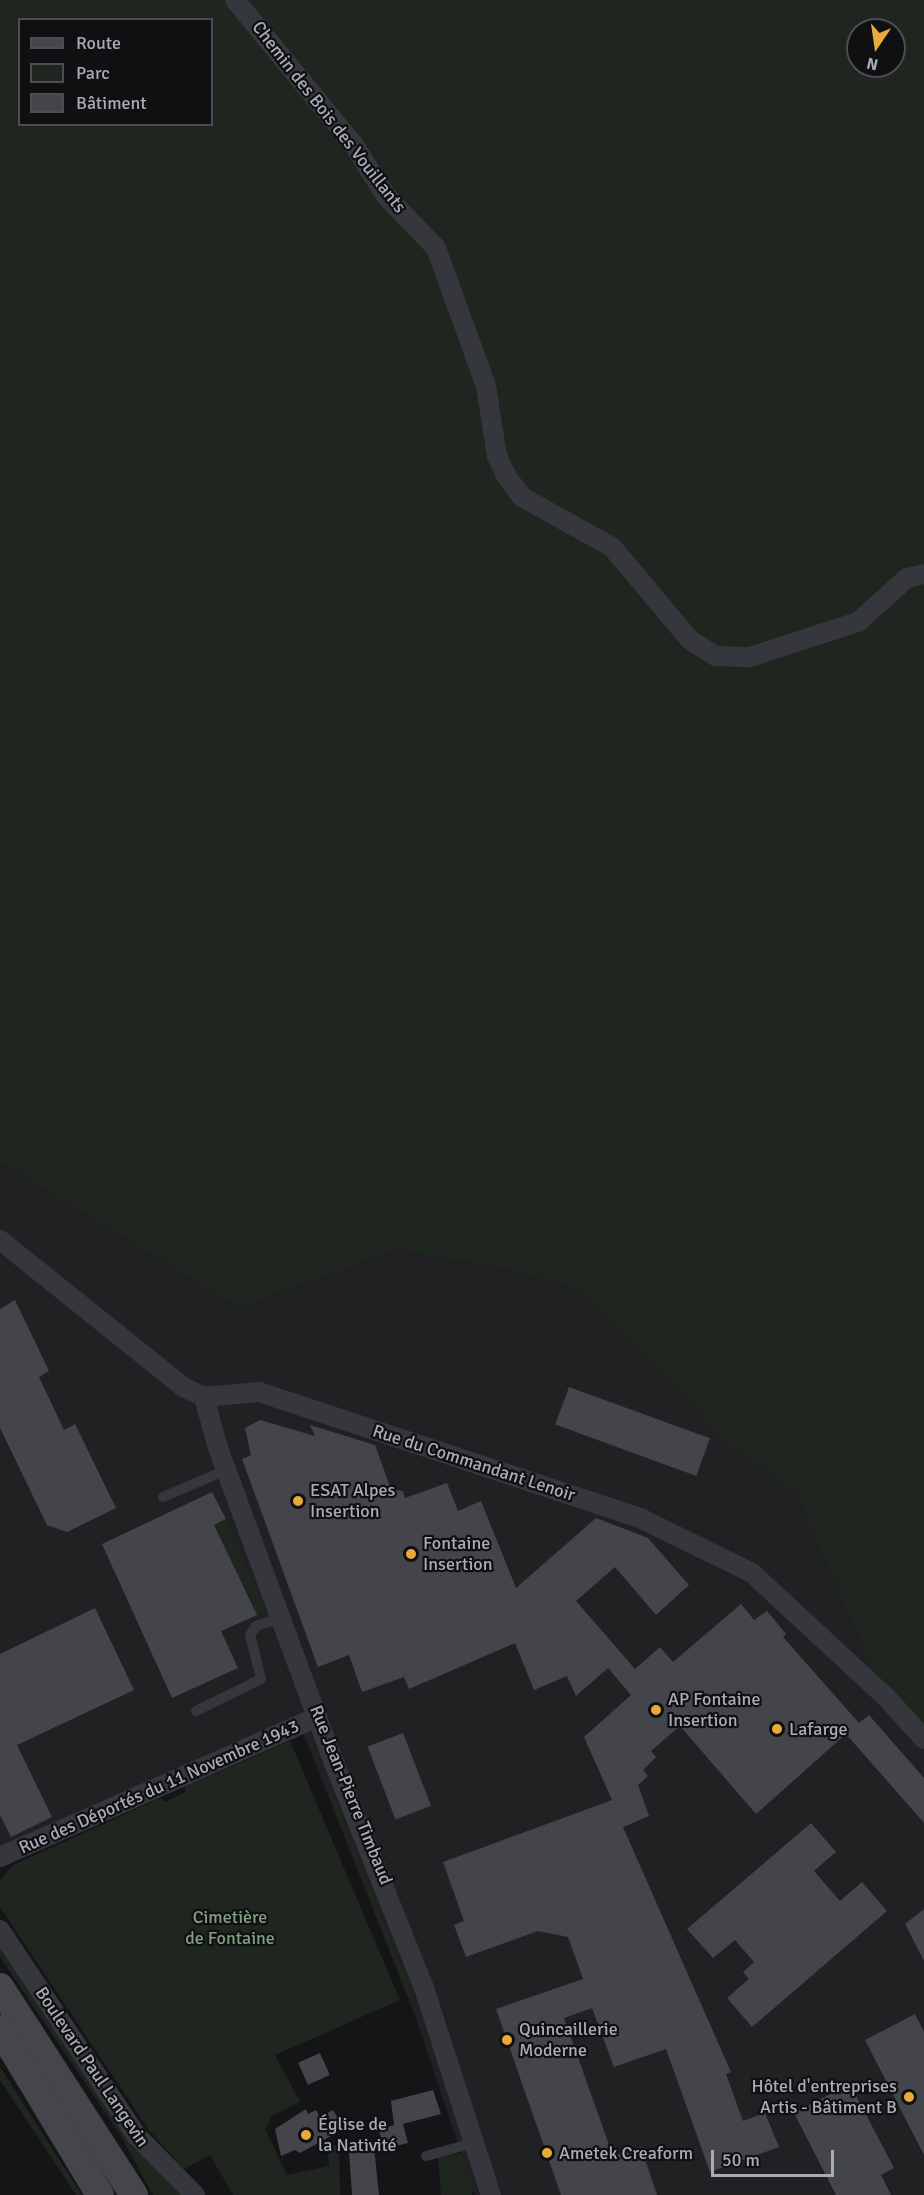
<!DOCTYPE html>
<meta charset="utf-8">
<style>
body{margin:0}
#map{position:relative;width:924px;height:2195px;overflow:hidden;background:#151517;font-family:Signika,sans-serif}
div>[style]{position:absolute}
.built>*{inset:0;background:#212124}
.green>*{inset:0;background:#1f2620}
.building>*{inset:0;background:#44454a;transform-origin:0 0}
.service>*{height:10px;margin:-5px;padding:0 5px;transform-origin:5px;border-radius:5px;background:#36373c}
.minor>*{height:20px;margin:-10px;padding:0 10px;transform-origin:10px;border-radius:10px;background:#36373c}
.secondary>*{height:28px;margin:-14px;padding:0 14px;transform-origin:14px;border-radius:14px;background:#44464b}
.dots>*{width:16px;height:16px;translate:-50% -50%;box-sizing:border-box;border:3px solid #101012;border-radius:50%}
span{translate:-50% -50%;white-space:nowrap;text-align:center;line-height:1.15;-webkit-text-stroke:4.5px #101012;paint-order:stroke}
.street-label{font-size:18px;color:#a8acb6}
.poi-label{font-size:18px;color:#a8acb6}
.left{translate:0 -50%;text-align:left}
.right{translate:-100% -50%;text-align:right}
.park-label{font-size:18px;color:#80a081}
.legend{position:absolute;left:18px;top:18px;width:195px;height:108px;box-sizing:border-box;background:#101012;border:2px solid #4d4e54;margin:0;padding:8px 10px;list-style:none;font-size:18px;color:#a8acb6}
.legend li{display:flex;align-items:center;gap:12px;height:30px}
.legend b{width:30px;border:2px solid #4d4e54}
.north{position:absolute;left:846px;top:18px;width:60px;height:60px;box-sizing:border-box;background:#101012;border:2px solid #4d4e54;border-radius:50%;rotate:193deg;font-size:16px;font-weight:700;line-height:24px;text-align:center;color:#a8acb6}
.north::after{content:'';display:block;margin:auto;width:21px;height:27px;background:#e8aa3c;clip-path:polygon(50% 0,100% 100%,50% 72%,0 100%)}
.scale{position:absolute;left:711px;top:2150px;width:123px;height:27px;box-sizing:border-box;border:3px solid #a8acb6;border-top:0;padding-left:8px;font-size:18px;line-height:21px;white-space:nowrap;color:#a8acb6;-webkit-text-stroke:4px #101012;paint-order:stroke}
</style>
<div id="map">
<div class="built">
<i style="clip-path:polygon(0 1162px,238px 1308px,398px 1250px,511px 1271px,578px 1289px,679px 1390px,725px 1444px,795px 1492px,871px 1667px,924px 1724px,924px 2195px,475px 2195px,417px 2021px,303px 1732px,0 1866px)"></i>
</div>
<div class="green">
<i style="clip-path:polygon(evenodd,0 0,924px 0,924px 1727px,871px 1667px,795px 1492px,725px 1444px,679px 1390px,578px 1289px,511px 1271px,398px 1250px,238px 1308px,0 1162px,0 0,20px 20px,212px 20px,212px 124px,20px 124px,20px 20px,0 0,858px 30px,894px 30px,894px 66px,858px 66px,858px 30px)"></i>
<i style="clip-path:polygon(226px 1519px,265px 1611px,257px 1615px,214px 1525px)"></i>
<i style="clip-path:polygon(290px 1741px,400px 2000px,275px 2055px,300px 2102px,272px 2116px,265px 2129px,287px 2175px,329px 2166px,328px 2145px,339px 2145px,340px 2195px,233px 2195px,210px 2155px,184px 2169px,149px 2130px,0 1907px,0 1881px,13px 1865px,161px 1798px,165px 1802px,186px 1792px,185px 1787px)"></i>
<i style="clip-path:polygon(333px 1794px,415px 2001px,408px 1996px,329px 1795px)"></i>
<i style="clip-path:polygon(0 1945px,147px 2159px,181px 2195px,153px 2195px,121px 2136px,0 1957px)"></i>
<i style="clip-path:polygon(0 2067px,82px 2195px,76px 2195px,0 2080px)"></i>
<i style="clip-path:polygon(462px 2153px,474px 2186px,472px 2195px,441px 2195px,438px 2157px)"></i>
</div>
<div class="building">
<i style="clip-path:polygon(15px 1300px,49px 1371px,39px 1377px,64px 1430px,75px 1424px,116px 1508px,67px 1532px,47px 1525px,0 1428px,0 1309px)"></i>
<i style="left:569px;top:1387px;width:150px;height:40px;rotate:20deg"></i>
<i style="clip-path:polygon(260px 1420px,315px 1436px,310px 1425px,375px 1445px,391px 1489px,403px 1491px,405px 1498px,447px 1483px,458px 1511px,481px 1501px,516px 1588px,596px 1518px,648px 1538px,689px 1585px,656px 1615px,615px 1567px,576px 1601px,635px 1669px,660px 1647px,673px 1662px,741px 1604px,754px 1620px,767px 1611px,786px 1634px,783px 1637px,859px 1723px,869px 1715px,924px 1778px,924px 1823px,846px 1734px,756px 1814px,680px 1726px,651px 1751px,656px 1757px,643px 1770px,648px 1776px,638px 1785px,649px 1816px,623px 1827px,731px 2072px,726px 2074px,743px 2121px,765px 2113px,779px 2147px,710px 2172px,666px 2049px,614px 2067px,592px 2008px,564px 2018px,613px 2156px,641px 2147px,657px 2195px,561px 2195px,496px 2009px,583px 1979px,568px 1937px,538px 1931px,466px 1957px,454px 1925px,464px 1921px,443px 1862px,612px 1800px,584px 1737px,631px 1695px,608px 1668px,576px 1696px,567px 1676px,534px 1690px,515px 1643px,409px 1689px,404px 1677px,362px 1692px,349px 1655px,318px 1667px,242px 1459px,251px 1455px,245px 1428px)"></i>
<i style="clip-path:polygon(212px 1492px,226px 1519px,214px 1525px,257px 1615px,221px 1631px,238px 1668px,172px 1698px,102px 1544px)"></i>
<i style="clip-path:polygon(95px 1608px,134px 1690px,17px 1745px,52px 1817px,11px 1837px,0 1815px,0 1654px)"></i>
<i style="left:403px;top:1733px;width:78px;height:38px;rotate:69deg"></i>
<i style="clip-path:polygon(811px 1823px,836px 1852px,814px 1871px,840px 1901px,862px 1882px,887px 1911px,752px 2027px,727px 1998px,749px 1979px,743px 1972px,754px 1962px,735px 1940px,713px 1958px,687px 1929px)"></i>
<i style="clip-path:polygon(924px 1909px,924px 1961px,905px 1924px)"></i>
<i style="clip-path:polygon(915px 2014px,924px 2032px,924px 2155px,865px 2040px)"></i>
<i style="left:320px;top:2053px;width:24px;height:24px;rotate:66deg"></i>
<i style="clip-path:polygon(850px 2084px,894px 2168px,881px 2175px,891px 2195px,836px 2195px,794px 2113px)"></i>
<i style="clip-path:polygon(433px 2090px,441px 2114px,403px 2124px,408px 2143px,384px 2149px,379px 2130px,394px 2125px,391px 2101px)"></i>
<i style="clip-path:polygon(306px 2109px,308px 2114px,316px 2110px,320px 2117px,333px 2110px,344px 2129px,300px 2153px,295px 2150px,281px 2156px,275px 2129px)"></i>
<i style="clip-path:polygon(374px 2147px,379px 2195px,352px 2195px,349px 2152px)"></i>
</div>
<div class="service">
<i style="left:163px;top:1497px;width:69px;rotate:-23.2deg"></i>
<i style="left:196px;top:1711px;width:72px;rotate:-26.2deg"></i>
<i style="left:261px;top:1679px;width:45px;rotate:-104deg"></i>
<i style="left:250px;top:1635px;width:11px;rotate:-56deg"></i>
<i style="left:256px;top:1626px;width:28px;rotate:-18deg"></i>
<i style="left:426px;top:2156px;width:50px;rotate:-15.2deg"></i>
</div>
<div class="minor">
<i style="left:235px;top:0;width:188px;rotate:50.6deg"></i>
<i style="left:354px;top:145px;width:60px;rotate:57.9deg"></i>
<i style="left:386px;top:196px;width:72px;rotate:46.1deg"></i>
<i style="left:436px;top:248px;width:147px;rotate:70.1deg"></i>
<i style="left:486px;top:386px;width:71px;rotate:81.1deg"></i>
<i style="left:497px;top:456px;width:23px;rotate:65deg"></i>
<i style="left:507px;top:477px;width:25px;rotate:53deg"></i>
<i style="left:522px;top:497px;width:103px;rotate:29.1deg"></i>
<i style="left:612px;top:547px;width:121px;rotate:50deg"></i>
<i style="left:690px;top:640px;width:31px;rotate:32deg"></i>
<i style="left:716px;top:656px;width:34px;rotate:2deg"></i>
<i style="left:750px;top:657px;width:114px;rotate:-18deg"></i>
<i style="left:858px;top:622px;width:66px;rotate:-41.9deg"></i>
<i style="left:907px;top:578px;width:17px;rotate:-13deg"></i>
<i style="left:0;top:1240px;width:237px;rotate:38.7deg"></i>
<i style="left:185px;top:1388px;width:21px;rotate:25deg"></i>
<i style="left:204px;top:1397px;width:55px;rotate:-5.2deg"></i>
<i style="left:259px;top:1392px;width:404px;rotate:18.3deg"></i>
<i style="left:642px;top:1519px;width:123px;rotate:26.1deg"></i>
<i style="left:752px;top:1573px;width:181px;rotate:42.8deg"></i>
<i style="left:885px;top:1696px;width:58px;rotate:47.8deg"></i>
<i style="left:204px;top:1397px;width:53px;rotate:74.6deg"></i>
<i style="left:218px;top:1448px;width:336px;rotate:69.8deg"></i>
<i style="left:334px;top:1763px;width:239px;rotate:68.2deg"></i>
<i style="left:423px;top:1985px;width:221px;rotate:72.1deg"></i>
<i style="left:0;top:1857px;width:347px;rotate:-23.8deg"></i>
<i style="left:0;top:1930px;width:247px;rotate:56.4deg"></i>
<i style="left:137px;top:2136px;width:83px;rotate:45.5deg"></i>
</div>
<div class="secondary">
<i style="left:0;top:1987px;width:247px;rotate:57.2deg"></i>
<i style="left:0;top:2029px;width:194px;rotate:58.9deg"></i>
</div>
<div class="dots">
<i style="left:298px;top:1501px;background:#e8aa3c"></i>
<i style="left:411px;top:1554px;background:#e8aa3c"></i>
<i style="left:656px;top:1710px;background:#e8aa3c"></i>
<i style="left:777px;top:1729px;background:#e8aa3c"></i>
<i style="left:507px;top:2040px;background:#e8aa3c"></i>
<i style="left:909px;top:2097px;background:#e8aa3c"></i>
<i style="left:306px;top:2135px;background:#e8aa3c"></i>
<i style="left:547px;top:2153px;background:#e8aa3c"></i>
</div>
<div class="street-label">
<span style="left:329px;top:117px;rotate:52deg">Chemin des Bois des Vouillants</span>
<span style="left:474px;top:1463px;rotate:18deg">Rue du Commandant Lenoir</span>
<span style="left:159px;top:1787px;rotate:-24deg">Rue des Déportés du 11 Novembre 1943</span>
<span style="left:351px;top:1795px;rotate:68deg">Rue Jean-Pierre Timbaud</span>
<span style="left:92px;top:2067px;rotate:56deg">Boulevard Paul Langevin</span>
</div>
<div class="poi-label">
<span class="left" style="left:310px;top:1501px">ESAT Alpes<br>Insertion</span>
<span class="left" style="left:423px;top:1554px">Fontaine<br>Insertion</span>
<span class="left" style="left:668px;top:1710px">AP Fontaine<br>Insertion</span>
<span class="left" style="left:789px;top:1729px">Lafarge</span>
<span class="left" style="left:519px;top:2040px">Quincaillerie<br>Moderne</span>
<span class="right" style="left:897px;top:2097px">Hôtel d'entreprises<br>Artis - Bâtiment B</span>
<span class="left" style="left:318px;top:2135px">Église de<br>la Nativité</span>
<span class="left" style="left:559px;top:2153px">Ametek Creaform</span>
</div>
<div class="park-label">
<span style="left:230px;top:1928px">Cimetière<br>de Fontaine</span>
</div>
<ul class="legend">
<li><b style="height:8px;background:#44464b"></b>Route</li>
<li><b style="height:16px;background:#1f2620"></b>Parc</li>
<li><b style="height:16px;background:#44454a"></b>Bâtiment</li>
</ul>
<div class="north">N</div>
<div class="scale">50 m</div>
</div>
